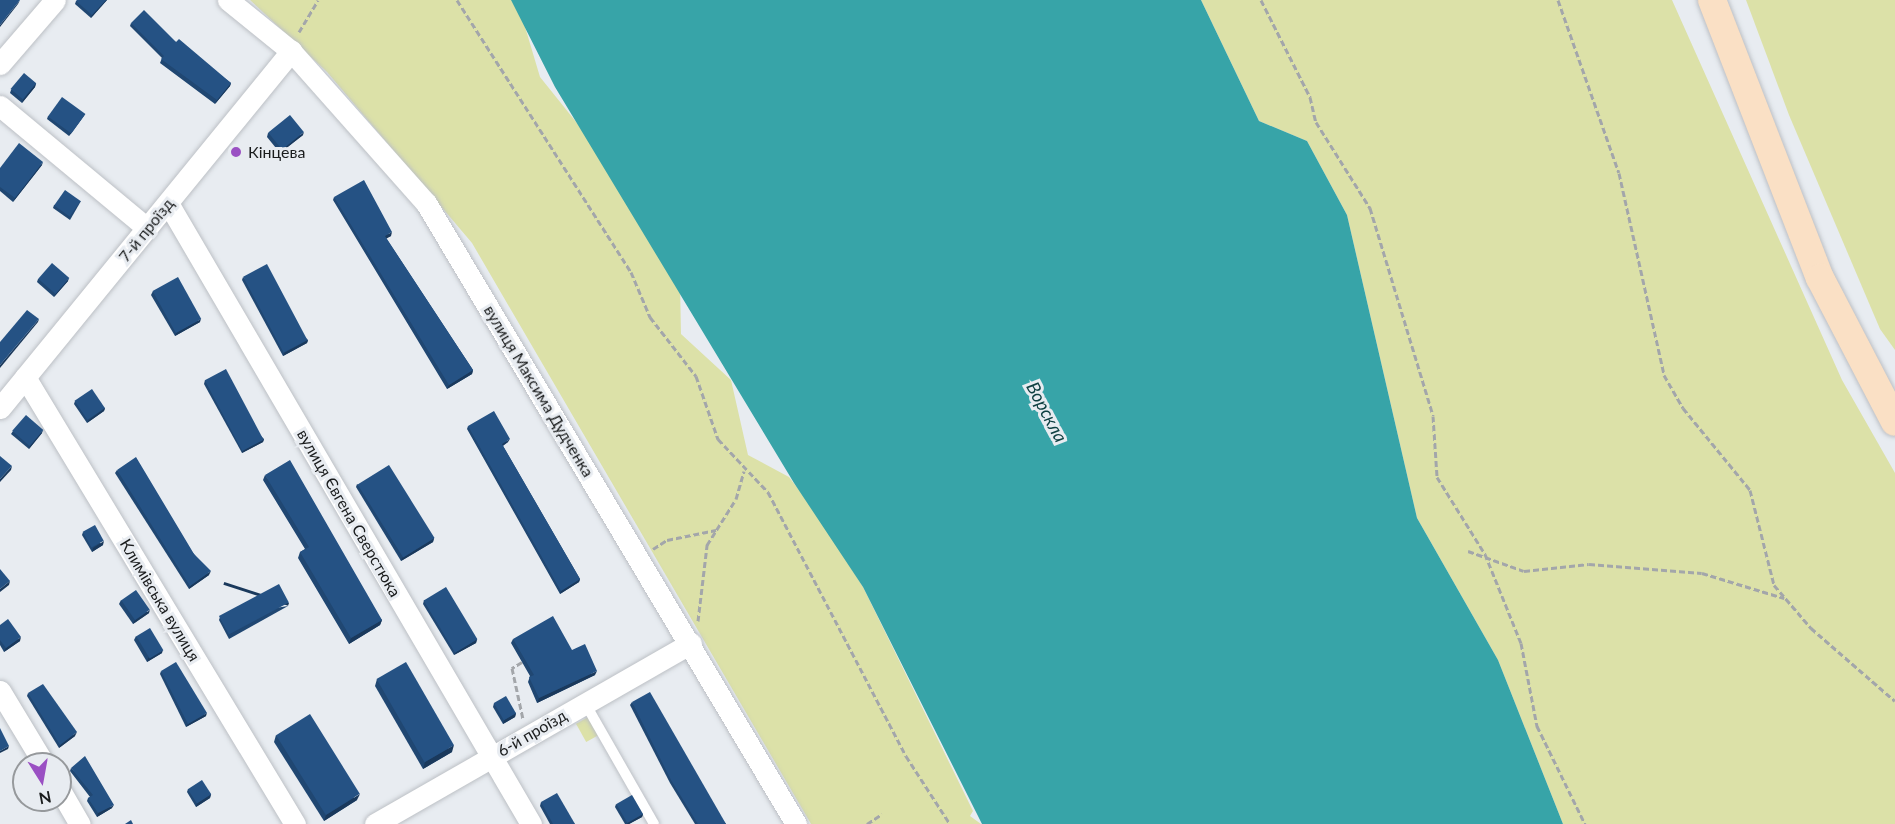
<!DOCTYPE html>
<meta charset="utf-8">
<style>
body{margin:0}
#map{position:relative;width:1895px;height:824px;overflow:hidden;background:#e8ecf1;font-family:Lato,sans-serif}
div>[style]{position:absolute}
.green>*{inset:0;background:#dce1a8;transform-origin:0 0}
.water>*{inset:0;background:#37a4a8}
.path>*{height:3px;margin-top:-1.5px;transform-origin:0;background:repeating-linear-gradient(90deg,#a3a6aa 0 6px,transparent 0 9px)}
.roads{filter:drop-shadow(0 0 2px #bcc0c5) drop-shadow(0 0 2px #bcc0c5)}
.service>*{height:10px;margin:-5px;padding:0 5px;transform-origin:5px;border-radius:5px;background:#fff}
.minor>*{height:21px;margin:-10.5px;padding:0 10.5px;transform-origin:10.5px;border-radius:10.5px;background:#fff}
.secondary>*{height:28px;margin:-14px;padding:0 14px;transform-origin:14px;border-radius:14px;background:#fae0c5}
.wall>*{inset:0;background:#204772}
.shaded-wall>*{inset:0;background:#1a395c;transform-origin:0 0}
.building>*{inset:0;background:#255284;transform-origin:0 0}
.dots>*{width:16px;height:16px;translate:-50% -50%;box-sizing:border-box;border:3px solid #e8ecf1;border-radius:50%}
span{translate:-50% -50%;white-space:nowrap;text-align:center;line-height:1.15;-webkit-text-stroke:6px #e8ecf1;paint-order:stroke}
.poi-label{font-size:16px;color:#1a1c1d}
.left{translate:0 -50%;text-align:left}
.street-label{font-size:16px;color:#1a1c1d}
.water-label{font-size:18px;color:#0f4042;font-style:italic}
.north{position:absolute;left:12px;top:752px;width:60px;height:60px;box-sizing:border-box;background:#e8ecf1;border:2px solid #96999c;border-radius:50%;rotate:169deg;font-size:16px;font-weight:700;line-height:24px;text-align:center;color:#1a1c1d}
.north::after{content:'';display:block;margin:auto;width:21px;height:27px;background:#9a50c3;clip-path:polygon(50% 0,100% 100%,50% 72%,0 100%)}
</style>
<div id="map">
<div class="green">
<i style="clip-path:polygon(250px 0,517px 0,540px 77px,609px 163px,680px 283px,681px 334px,731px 380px,748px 455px,789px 477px,816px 512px,863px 587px,973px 811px,970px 816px,981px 824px,811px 824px,472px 243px,327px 72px)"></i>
<i style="clip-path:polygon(1201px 0,1672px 0,1842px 380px,1895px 473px,1895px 824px,1563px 824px,1498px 660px,1417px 518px,1347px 215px,1307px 141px,1259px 121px)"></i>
<i style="clip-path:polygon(1746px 0,1895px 0,1895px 350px,1880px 329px,1789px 115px)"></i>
<i style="left:590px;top:716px;width:21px;height:16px;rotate:61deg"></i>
</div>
<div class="water">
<i style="clip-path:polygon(511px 0,1201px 0,1259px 121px,1307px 141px,1347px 215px,1417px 518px,1498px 660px,1563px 824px,982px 824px,863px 587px,794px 483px,555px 87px)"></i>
</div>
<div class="path">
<i style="left:457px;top:0;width:323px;rotate:57.4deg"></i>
<i style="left:631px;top:272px;width:49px;rotate:67.1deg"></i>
<i style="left:650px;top:317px;width:75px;rotate:52.1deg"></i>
<i style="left:696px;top:376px;width:67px;rotate:70.8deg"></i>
<i style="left:718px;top:439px;width:73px;rotate:46.7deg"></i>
<i style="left:768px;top:492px;width:298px;rotate:62.4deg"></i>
<i style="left:906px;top:756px;width:81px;rotate:57.1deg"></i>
<i style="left:1261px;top:0;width:109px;rotate:63.2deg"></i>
<i style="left:1310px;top:97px;width:26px;rotate:77deg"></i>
<i style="left:1316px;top:122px;width:102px;rotate:57.9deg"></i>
<i style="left:1370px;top:208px;width:217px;rotate:73.1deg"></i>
<i style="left:1433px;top:416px;width:61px;rotate:86.2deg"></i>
<i style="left:1437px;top:477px;width:91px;rotate:58.1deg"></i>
<i style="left:1485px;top:554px;width:96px;rotate:68deg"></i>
<i style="left:1521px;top:643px;width:85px;rotate:79.1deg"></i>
<i style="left:1537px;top:726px;width:109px;rotate:63.9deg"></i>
<i style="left:1558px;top:0;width:183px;rotate:70.6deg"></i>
<i style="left:1619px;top:173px;width:207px;rotate:77.4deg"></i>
<i style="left:1664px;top:375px;width:38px;rotate:60deg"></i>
<i style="left:1683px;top:408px;width:106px;rotate:50.7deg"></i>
<i style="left:1750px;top:490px;width:98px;rotate:75.8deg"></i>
<i style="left:1774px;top:585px;width:57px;rotate:49.3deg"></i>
<i style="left:1811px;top:628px;width:111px;rotate:41deg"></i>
<i style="left:299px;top:32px;width:37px;rotate:-59deg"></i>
<i style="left:653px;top:549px;width:17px;rotate:-33deg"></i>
<i style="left:667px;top:540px;width:50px;rotate:-11.5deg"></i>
<i style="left:1468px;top:551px;width:59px;rotate:19.7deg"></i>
<i style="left:1524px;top:571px;width:65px;rotate:-6.1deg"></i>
<i style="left:1589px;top:564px;width:113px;rotate:4.6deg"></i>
<i style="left:1702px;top:573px;width:86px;rotate:17deg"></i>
<i style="left:698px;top:621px;width:77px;rotate:-83.2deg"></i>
<i style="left:707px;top:545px;width:54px;rotate:-57.8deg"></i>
<i style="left:736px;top:499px;width:29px;rotate:-74deg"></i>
<i style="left:522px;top:662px;width:12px;rotate:149deg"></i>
<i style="left:512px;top:668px;width:52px;rotate:77.8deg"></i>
<i style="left:867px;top:824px;width:18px;rotate:-34deg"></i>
</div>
<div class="roads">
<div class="service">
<i style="left:585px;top:703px;width:139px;rotate:60.3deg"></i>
</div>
<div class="minor">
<i style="left:228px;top:0;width:81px;rotate:39deg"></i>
<i style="left:291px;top:51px;width:203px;rotate:48.4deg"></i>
<i style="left:426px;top:203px;width:723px;rotate:59.21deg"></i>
<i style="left:0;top:64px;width:84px;rotate:-49.3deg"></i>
<i style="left:0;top:106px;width:191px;rotate:39.7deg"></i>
<i style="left:168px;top:203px;width:719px;rotate:59.69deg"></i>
<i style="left:25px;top:377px;width:522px;rotate:58.87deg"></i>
<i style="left:0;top:408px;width:461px;rotate:-50.8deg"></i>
<i style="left:0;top:691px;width:85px;rotate:58.9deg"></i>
<i style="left:60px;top:790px;width:39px;rotate:60deg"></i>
<i style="left:375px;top:824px;width:364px;rotate:-29.8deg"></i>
</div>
<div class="secondary">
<i style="left:1712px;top:0;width:298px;rotate:68.8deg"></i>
<i style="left:1820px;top:278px;width:162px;rotate:62.5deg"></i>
</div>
</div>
<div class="wall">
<i style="clip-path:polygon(107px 0,91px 18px,75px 4px,76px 1px)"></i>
<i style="clip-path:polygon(131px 23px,176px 42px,231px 83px,230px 86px,215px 104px,160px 63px,162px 58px,130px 26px)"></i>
<i style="clip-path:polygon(36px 83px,35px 87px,22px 103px,10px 93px,11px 90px)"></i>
<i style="clip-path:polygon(85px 114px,83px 117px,69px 136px,47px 119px,48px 116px)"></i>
<i style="clip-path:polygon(268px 133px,303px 135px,280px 153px,267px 137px)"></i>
<i style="clip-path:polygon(42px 165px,13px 202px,0 191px,0 168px)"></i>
<i style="clip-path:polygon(334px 197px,391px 236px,386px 238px,473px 370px,472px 374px,447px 389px,333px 200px)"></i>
<i style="clip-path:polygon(81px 201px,70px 220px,53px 208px,54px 205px)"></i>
<i style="clip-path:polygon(243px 277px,308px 340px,307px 343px,283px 356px,242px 280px)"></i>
<i style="clip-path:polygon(38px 279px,68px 281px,54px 297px,37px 282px)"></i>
<i style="clip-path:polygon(153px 291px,200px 322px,175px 336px,151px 295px)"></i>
<i style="clip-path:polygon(205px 380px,264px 439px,263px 442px,242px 453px,204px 384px)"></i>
<i style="clip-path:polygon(75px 401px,105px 408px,104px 411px,87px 423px,74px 404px)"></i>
<i style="clip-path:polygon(468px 426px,508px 442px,503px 446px,580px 579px,579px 582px,560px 594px,467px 429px)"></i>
<i style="clip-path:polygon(13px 431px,42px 433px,29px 449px,11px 434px)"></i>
<i style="clip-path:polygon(117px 470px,194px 554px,209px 575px,189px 589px,115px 473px)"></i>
<i style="clip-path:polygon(265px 475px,382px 620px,380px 625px,349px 644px,298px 558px,300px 552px,305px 549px,263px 480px)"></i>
<i style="clip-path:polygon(357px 484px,434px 538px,433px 542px,401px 561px,356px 487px)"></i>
<i style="clip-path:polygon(83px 532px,103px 545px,92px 552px,82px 535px)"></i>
<i style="clip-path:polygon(121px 600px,149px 613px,133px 624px,119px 604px)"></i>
<i style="clip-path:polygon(424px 600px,477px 639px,476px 643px,454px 655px,423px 604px)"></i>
<i style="clip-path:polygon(288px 606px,229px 639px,219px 620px,220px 617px)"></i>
<i style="clip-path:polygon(0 625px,20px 641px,4px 652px,0 645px)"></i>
<i style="clip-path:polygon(136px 636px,162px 653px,147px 662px,134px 640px)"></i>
<i style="clip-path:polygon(513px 639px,595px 675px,537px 703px,528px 682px,530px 676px,511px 643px)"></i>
<i style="clip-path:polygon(161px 671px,206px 716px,186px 727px,160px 674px)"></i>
<i style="clip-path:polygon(377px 679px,452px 752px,423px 769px,375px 686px)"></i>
<i style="clip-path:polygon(28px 693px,75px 736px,59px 748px,27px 696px)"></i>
<i style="clip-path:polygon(632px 702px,726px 824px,695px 824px,670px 783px,630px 705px)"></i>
<i style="clip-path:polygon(494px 703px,516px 713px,515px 717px,503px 724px,493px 707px)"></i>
<i style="clip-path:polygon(276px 735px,357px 800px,324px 821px,274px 742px)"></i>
<i style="clip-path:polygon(71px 768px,112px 808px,97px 817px,87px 801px,88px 798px,90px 797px,70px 771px)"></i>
<i style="clip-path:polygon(188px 789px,211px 794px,210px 798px,196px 807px,187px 792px)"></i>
<i style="clip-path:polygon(541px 802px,575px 824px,550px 824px,540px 806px)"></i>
<i style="clip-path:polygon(616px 804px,643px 814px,642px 817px,629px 824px,625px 824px,615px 807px)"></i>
</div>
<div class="shaded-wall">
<i style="clip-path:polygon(20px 0,18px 4px,0 27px,0 25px)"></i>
<i style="clip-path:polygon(106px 0,107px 0,91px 18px,92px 15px)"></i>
<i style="clip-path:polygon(36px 83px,35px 87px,22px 103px,23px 100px)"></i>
<i style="clip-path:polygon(231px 83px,230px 86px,215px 104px,217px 100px)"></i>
<i style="clip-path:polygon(85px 114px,83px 117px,69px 136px,70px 133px)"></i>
<i style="clip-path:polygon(304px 132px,303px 135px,280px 153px,281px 150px)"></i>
<i style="clip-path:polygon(43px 162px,42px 165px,13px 202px,15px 198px)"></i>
<i style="clip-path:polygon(392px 232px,391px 236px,384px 240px,385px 236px)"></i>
<i style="clip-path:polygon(69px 278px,68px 281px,54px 297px,56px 293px)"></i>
<i style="clip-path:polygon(39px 319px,38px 322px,0 368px,0 365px)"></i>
<i style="clip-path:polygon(201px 319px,200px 322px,175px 336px,176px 333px)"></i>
<i style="clip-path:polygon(308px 340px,307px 343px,283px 356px,284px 353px)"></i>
<i style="clip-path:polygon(473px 370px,472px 374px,447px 389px,449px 385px)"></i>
<i style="clip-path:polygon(105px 408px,104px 411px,87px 423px,89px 420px)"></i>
<i style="clip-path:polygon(43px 430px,42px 433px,29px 449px,30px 446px)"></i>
<i style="clip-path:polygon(264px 439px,263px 442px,242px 453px,243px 450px)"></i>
<i style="clip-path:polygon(510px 439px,508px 442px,500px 447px,502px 444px)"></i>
<i style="clip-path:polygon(12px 466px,11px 470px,0 482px,0 479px)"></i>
<i style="clip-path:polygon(434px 538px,433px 542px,401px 561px,402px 558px)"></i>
<i style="clip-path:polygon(104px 541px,103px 545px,92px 552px,93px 548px)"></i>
<i style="clip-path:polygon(211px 571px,209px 575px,189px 589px,190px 586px)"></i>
<i style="clip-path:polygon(580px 579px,579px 582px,560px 594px,561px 591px)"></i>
<i style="clip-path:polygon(10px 581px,9px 585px,0 592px,0 589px)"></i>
<i style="left:289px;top:603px;width:3px;height:68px;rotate:108deg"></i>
<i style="clip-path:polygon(150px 610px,149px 613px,133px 624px,134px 621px)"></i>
<i style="clip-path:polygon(382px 620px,380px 625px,349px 644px,351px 638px)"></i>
<i style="clip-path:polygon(21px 637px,20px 641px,4px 652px,6px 648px)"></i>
<i style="clip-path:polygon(477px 639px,476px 643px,454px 655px,456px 652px)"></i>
<i style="clip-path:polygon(163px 650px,162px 653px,147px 662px,148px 658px)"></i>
<i style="clip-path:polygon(597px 671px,595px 675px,537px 703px,539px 698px)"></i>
<i style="clip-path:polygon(207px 713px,206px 716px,186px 727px,188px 724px)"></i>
<i style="clip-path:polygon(516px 713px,515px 717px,503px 724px,504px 720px)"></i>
<i style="clip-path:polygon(77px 732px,75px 736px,59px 748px,60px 745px)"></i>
<i style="clip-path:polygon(454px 745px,452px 752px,423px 769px,425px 762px)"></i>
<i style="clip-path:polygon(9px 746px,8px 749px,0 753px,0 751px)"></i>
<i style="clip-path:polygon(211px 794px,210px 798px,196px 807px,197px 803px)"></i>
<i style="clip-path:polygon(360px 794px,357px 800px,324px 821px,326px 815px)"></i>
<i style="clip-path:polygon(114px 805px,112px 808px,97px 817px,98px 813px)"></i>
<i style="clip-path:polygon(643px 814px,642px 817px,629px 824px,627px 824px,628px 822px)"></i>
</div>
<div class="building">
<i style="clip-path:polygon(0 0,20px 0,0 25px)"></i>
<i style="clip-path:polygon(77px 0,106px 0,92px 15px,76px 1px)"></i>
<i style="clip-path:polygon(144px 10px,176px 42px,179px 39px,231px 83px,217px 100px,161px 59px,164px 56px,131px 23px)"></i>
<i style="left:24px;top:73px;width:16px;height:21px;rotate:40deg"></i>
<i style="left:62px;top:97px;width:29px;height:24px;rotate:36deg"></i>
<i style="left:290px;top:115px;width:22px;height:28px;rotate:51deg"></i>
<i style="clip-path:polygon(19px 143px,43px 162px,15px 198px,0 187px,0 168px)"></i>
<i style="clip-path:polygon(364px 180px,392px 232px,385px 236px,473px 370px,449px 385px,334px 197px)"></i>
<i style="left:65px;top:190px;width:19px;height:19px;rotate:35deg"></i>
<i style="left:52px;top:263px;width:23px;height:21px;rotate:41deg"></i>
<i style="left:267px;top:264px;width:86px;height:27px;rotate:62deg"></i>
<i style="left:178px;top:277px;width:48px;height:29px;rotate:61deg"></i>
<i style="clip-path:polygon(27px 310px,39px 319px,0 365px,0 342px)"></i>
<i style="left:226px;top:369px;width:80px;height:24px;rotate:62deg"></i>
<i style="left:92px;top:389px;width:23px;height:21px;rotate:56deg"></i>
<i style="clip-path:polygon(494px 411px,510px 439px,502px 444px,580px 579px,561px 591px,468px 426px)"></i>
<i style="left:26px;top:415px;width:23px;height:21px;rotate:41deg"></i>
<i style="clip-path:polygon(0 456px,12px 466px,0 479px)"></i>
<i style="clip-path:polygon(136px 457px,194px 554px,211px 571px,190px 586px,117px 470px)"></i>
<i style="clip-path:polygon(290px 460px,382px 620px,351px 638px,300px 552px,309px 547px,265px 475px)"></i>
<i style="left:389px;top:465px;width:86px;height:37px;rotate:58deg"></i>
<i style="left:95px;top:525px;width:18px;height:14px;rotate:61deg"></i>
<i style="clip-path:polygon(0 569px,10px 581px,0 589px)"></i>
<i style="left:279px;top:584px;width:21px;height:68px;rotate:62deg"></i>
<i style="left:446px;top:587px;width:61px;height:26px;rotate:59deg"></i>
<i style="left:136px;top:590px;width:24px;height:18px;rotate:55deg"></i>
<i style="clip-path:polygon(553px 616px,572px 650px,585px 644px,597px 671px,539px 698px,529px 677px,534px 675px,513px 639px)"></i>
<i style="clip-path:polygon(8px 619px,21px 637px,6px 648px,0 640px,0 625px)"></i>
<i style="left:150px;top:628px;width:26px;height:16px;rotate:59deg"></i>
<i style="clip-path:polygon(176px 662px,207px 713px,188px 724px,161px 671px)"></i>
<i style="left:406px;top:662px;width:96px;height:34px;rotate:60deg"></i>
<i style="clip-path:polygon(43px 684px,77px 732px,60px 745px,28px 693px)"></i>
<i style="clip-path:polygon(650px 692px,726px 824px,698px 824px,671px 780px,632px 702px)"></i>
<i style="left:506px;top:696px;width:20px;height:14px;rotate:60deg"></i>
<i style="left:310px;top:714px;width:94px;height:40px;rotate:58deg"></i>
<i style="clip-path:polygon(0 728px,9px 746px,0 751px)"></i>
<i style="clip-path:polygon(85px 756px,114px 805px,98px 813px,88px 798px,93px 795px,71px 768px)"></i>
<i style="left:202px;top:780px;width:17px;height:17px;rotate:57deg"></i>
<i style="clip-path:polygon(557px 793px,575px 824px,553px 824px,541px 802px)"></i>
<i style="left:632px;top:795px;width:22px;height:18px;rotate:60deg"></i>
<i style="clip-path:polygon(131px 820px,133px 824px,125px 824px)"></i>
</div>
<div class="dots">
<i style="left:236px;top:152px;background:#9a50c3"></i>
</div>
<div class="poi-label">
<span class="left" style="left:248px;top:152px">Кінцева</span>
</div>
<div class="street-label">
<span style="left:146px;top:230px;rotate:-51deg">7-й проїзд</span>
<span style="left:539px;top:391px;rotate:59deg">вулиця Максима Дудченка</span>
<span style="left:349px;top:513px;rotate:60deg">вулиця Євгена Сверстюка</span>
<span style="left:160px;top:600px;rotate:59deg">Климівська вулиця</span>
<span style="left:532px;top:733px;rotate:-30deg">6-й проїзд</span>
</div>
<div class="water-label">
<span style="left:1047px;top:412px;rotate:62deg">Ворскла</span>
</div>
<div class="north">N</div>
</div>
